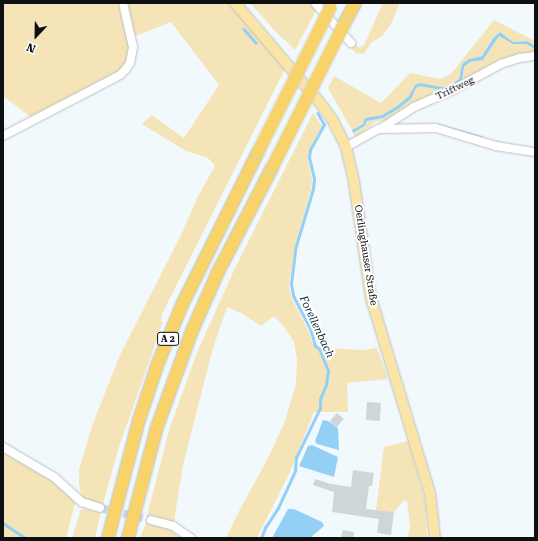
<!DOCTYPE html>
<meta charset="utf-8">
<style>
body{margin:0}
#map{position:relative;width:538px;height:541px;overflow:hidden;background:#f2f9fd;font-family:"Roboto Serif",serif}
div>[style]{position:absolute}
.green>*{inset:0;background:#f4e4b8}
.water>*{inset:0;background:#94d0f5}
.stream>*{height:2.5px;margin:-1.25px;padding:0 1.25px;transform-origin:1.25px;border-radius:1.25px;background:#94d0f5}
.building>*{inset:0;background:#cfd6da;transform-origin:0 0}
.minor-tunnel>*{height:8px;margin-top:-4px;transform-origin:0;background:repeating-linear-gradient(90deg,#d0d6da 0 8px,transparent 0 12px)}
.roads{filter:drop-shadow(0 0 1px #bac1c5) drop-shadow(0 0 1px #bac1c5)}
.minor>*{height:8px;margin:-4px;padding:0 4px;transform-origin:4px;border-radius:4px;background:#fff}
.major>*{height:10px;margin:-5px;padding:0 5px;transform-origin:5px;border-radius:5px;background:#fbe5a6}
.highway>*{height:12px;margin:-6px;padding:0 6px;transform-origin:6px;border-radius:6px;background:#f8d36a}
.bridges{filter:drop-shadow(0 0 1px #d3d4d4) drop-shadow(0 0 1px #d3d4d4)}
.highway-bridge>*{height:12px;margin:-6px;padding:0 6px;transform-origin:6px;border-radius:6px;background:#f8d36a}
span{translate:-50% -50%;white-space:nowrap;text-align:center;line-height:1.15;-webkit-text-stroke:4px #fff;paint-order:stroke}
.shield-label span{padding:1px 3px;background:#fff;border:1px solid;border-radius:3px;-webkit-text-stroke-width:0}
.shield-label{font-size:9px;color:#0d0f11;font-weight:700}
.street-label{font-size:10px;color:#0d0f11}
.water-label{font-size:11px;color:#112d3d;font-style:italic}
.frame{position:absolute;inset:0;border:4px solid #0d0f11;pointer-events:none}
.north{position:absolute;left:16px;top:16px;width:40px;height:40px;-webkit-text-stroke:3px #fff;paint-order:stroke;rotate:202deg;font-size:11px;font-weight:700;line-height:16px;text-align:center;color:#0d0f11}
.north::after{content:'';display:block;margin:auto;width:14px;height:18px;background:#0d0f11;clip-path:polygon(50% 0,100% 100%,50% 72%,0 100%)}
</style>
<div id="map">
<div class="green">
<i style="clip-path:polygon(3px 3px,121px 3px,130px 51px,123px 69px,32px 118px,3px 96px)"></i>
<i style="clip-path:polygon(125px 3px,229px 3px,285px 69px,162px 314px,161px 321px,163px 322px,119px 447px,102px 507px,82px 499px,79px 483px,79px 470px,92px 426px,120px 355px,181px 235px,198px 196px,215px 166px,208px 158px,186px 151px,142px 124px,152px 115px,184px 138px,219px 85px,171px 22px,133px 37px)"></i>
<i style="clip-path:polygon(250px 3px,320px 3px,295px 50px,276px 32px)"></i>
<i style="clip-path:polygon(383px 3px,400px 3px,390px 26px,382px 36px,371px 43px,364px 54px,356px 53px,349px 47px,352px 39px,358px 47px,362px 47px,365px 43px)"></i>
<i style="clip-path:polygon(494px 20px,535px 41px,535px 46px,527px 41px,513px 42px,499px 32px,494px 37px,482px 56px,469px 59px,462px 64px,459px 79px,451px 85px,442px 87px,420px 83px,415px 85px,409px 96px,397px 106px,382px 115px,365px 118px,363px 124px,352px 130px,328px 88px,334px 76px,381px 103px,410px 73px,440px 79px,451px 74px)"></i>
<i style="clip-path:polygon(499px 36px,513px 44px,526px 44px,535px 49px,535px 54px,521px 56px,387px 121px,376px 121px,358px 137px,355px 137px,353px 133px,365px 127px,367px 121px,383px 118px,411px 99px,416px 88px,420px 86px,441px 90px,462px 81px,464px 67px,470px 62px,483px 60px)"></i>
<i style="clip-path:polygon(313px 113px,322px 126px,309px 151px,308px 158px,312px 180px,311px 190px,295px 246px,289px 285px,291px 297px,308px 330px,314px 347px,362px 350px,377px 348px,388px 379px,347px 383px,348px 412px,314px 412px,290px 472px,257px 538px,226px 538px,238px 513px,268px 458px,285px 421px,296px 384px,297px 360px,294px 342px,285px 328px,274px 316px,261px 326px,241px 313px,227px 307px,213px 348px,183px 465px,174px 522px,147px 516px,169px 430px,198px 350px,235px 268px)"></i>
<i style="clip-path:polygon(408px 441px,425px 501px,427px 538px,407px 538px,410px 528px,407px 501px,403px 501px,394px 512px,376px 510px,384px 447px)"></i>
<i style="clip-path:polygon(3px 451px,52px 479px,73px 499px,75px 503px,66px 538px,3px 538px)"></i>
<i style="clip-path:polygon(81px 509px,101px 511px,95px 538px,72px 538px)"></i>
<i style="clip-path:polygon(146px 523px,170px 529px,180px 538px,140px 538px)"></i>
</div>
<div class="water">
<i style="clip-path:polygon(500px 32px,513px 42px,527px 41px,535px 46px,535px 49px,526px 44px,513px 44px,499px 36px,483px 60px,470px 62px,464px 67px,462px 81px,453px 88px,441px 90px,420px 86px,416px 88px,411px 99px,398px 109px,383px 118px,367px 121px,365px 126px,353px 133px,352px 130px,363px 124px,365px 118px,382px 115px,397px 106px,409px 96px,415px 85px,420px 83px,442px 87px,451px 85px,459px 79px,462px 64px,469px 59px,482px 56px,494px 37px)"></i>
<i style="clip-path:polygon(323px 420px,328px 421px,338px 428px,339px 450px,317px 444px,315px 441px)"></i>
<i style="clip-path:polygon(312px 445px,338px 457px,334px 477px,299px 466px,308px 446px)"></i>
<i style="clip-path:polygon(288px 509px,294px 509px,322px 522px,324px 526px,310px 538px,272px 538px)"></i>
</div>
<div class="stream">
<i style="left:244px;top:29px;width:18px;rotate:49deg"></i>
<i style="left:438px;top:125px;width:45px;rotate:15.6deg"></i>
<i style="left:3px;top:523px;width:27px;rotate:34deg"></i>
<i style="left:261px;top:538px;width:11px;rotate:-68deg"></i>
<i style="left:265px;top:528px;width:24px;rotate:-57deg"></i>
<i style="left:278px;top:508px;width:41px;rotate:-65.3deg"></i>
<i style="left:295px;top:471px;width:13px;rotate:-86deg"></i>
<i style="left:296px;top:458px;width:55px;rotate:-64.4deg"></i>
<i style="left:320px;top:408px;width:9px;rotate:-90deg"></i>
<i style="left:320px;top:399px;width:15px;rotate:-67deg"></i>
<i style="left:326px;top:385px;width:14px;rotate:-82deg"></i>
<i style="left:328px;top:371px;width:24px;rotate:-112deg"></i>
<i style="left:319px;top:349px;width:5px;rotate:-143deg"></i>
<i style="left:315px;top:346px;width:18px;rotate:-106deg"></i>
<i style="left:310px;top:329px;width:37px;rotate:-117deg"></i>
<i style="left:293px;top:296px;width:12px;rotate:-99deg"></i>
<i style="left:291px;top:284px;width:38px;rotate:-83deg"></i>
<i style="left:296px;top:246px;width:59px;rotate:-73.4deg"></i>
<i style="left:313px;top:189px;width:10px;rotate:-84deg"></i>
<i style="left:314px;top:179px;width:22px;rotate:-103deg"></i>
<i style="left:309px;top:158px;width:8px;rotate:-83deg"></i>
<i style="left:310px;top:150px;width:29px;rotate:-61deg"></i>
<i style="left:324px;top:125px;width:13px;rotate:-119deg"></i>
</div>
<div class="building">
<i style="left:367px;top:402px;width:14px;height:18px;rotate:4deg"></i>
<i style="left:337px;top:413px;width:9px;height:11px;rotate:41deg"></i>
<i style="clip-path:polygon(353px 470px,374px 473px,372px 486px,369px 486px,366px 509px,394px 512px,391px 535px,377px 533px,379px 519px,332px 512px,334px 492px,313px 485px,315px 479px,331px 484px,351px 487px)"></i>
<i style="clip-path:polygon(343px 530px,354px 532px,353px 538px,341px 538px)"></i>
</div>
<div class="minor-tunnel">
<i style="left:100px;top:508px;width:52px;rotate:13.2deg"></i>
</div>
<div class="roads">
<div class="minor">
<i style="left:315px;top:3px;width:54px;rotate:48deg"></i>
<i style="left:380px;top:129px;width:40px;rotate:-32.9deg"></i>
<i style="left:414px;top:107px;width:43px;rotate:-23.6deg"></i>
<i style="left:453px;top:90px;width:55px;rotate:-28.4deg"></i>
<i style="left:501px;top:64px;width:20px;rotate:-18deg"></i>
<i style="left:520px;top:58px;width:15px;rotate:-8deg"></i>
<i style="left:3px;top:136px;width:132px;rotate:-27.5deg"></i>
<i style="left:120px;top:75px;width:8px;rotate:-45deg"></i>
<i style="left:126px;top:69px;width:7px;rotate:-56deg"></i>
<i style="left:130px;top:63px;width:16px;rotate:-79deg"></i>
<i style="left:133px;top:47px;width:45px;rotate:-102.8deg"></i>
<i style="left:346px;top:147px;width:38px;rotate:-29deg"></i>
<i style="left:379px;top:129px;width:57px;rotate:-1deg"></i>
<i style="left:436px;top:128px;width:63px;rotate:16.7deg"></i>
<i style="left:496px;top:146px;width:39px;rotate:9deg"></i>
<i style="left:3px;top:447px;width:59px;rotate:30.5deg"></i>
<i style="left:54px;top:477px;width:38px;rotate:42deg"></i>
<i style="left:82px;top:502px;width:19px;rotate:18deg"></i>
<i style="left:151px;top:520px;width:23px;rotate:15deg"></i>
<i style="left:173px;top:526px;width:22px;rotate:34deg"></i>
</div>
<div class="major">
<i style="left:235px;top:3px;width:131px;rotate:49.6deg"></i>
<i style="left:320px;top:103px;width:20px;rotate:53deg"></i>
<i style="left:332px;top:119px;width:31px;rotate:63deg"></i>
<i style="left:346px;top:147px;width:36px;rotate:77deg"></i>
<i style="left:354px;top:182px;width:117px;rotate:81.7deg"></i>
<i style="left:371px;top:298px;width:204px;rotate:73.2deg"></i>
<i style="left:430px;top:493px;width:45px;rotate:83.7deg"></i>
</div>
<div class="highway">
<i style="left:344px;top:24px;width:24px;rotate:-62deg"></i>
<i style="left:108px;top:538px;width:122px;rotate:-75.3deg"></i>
<i style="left:139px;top:420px;width:60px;rotate:-71.6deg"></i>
<i style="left:158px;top:363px;width:63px;rotate:-67.5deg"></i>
<i style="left:182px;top:305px;width:171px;rotate:-63.6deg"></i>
<i style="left:128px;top:538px;width:115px;rotate:-75.4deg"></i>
<i style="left:157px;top:427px;width:102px;rotate:-70deg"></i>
<i style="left:192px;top:331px;width:64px;rotate:-66.2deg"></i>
<i style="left:218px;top:272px;width:117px;rotate:-62.6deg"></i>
</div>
</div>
<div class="bridges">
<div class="highway-bridge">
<i style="left:258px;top:152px;width:161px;rotate:-63.4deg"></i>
<i style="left:272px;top:168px;width:161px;rotate:-63.4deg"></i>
</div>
</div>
<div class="shield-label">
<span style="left:168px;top:339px">A 2</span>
</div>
<div class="street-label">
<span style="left:455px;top:88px;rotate:-26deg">Triftweg</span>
<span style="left:366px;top:255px;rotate:81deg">Oerlinghauser Straße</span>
</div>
<div class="water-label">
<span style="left:316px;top:327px;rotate:65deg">Forellenbach</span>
</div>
<div class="frame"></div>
<div class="north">N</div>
</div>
